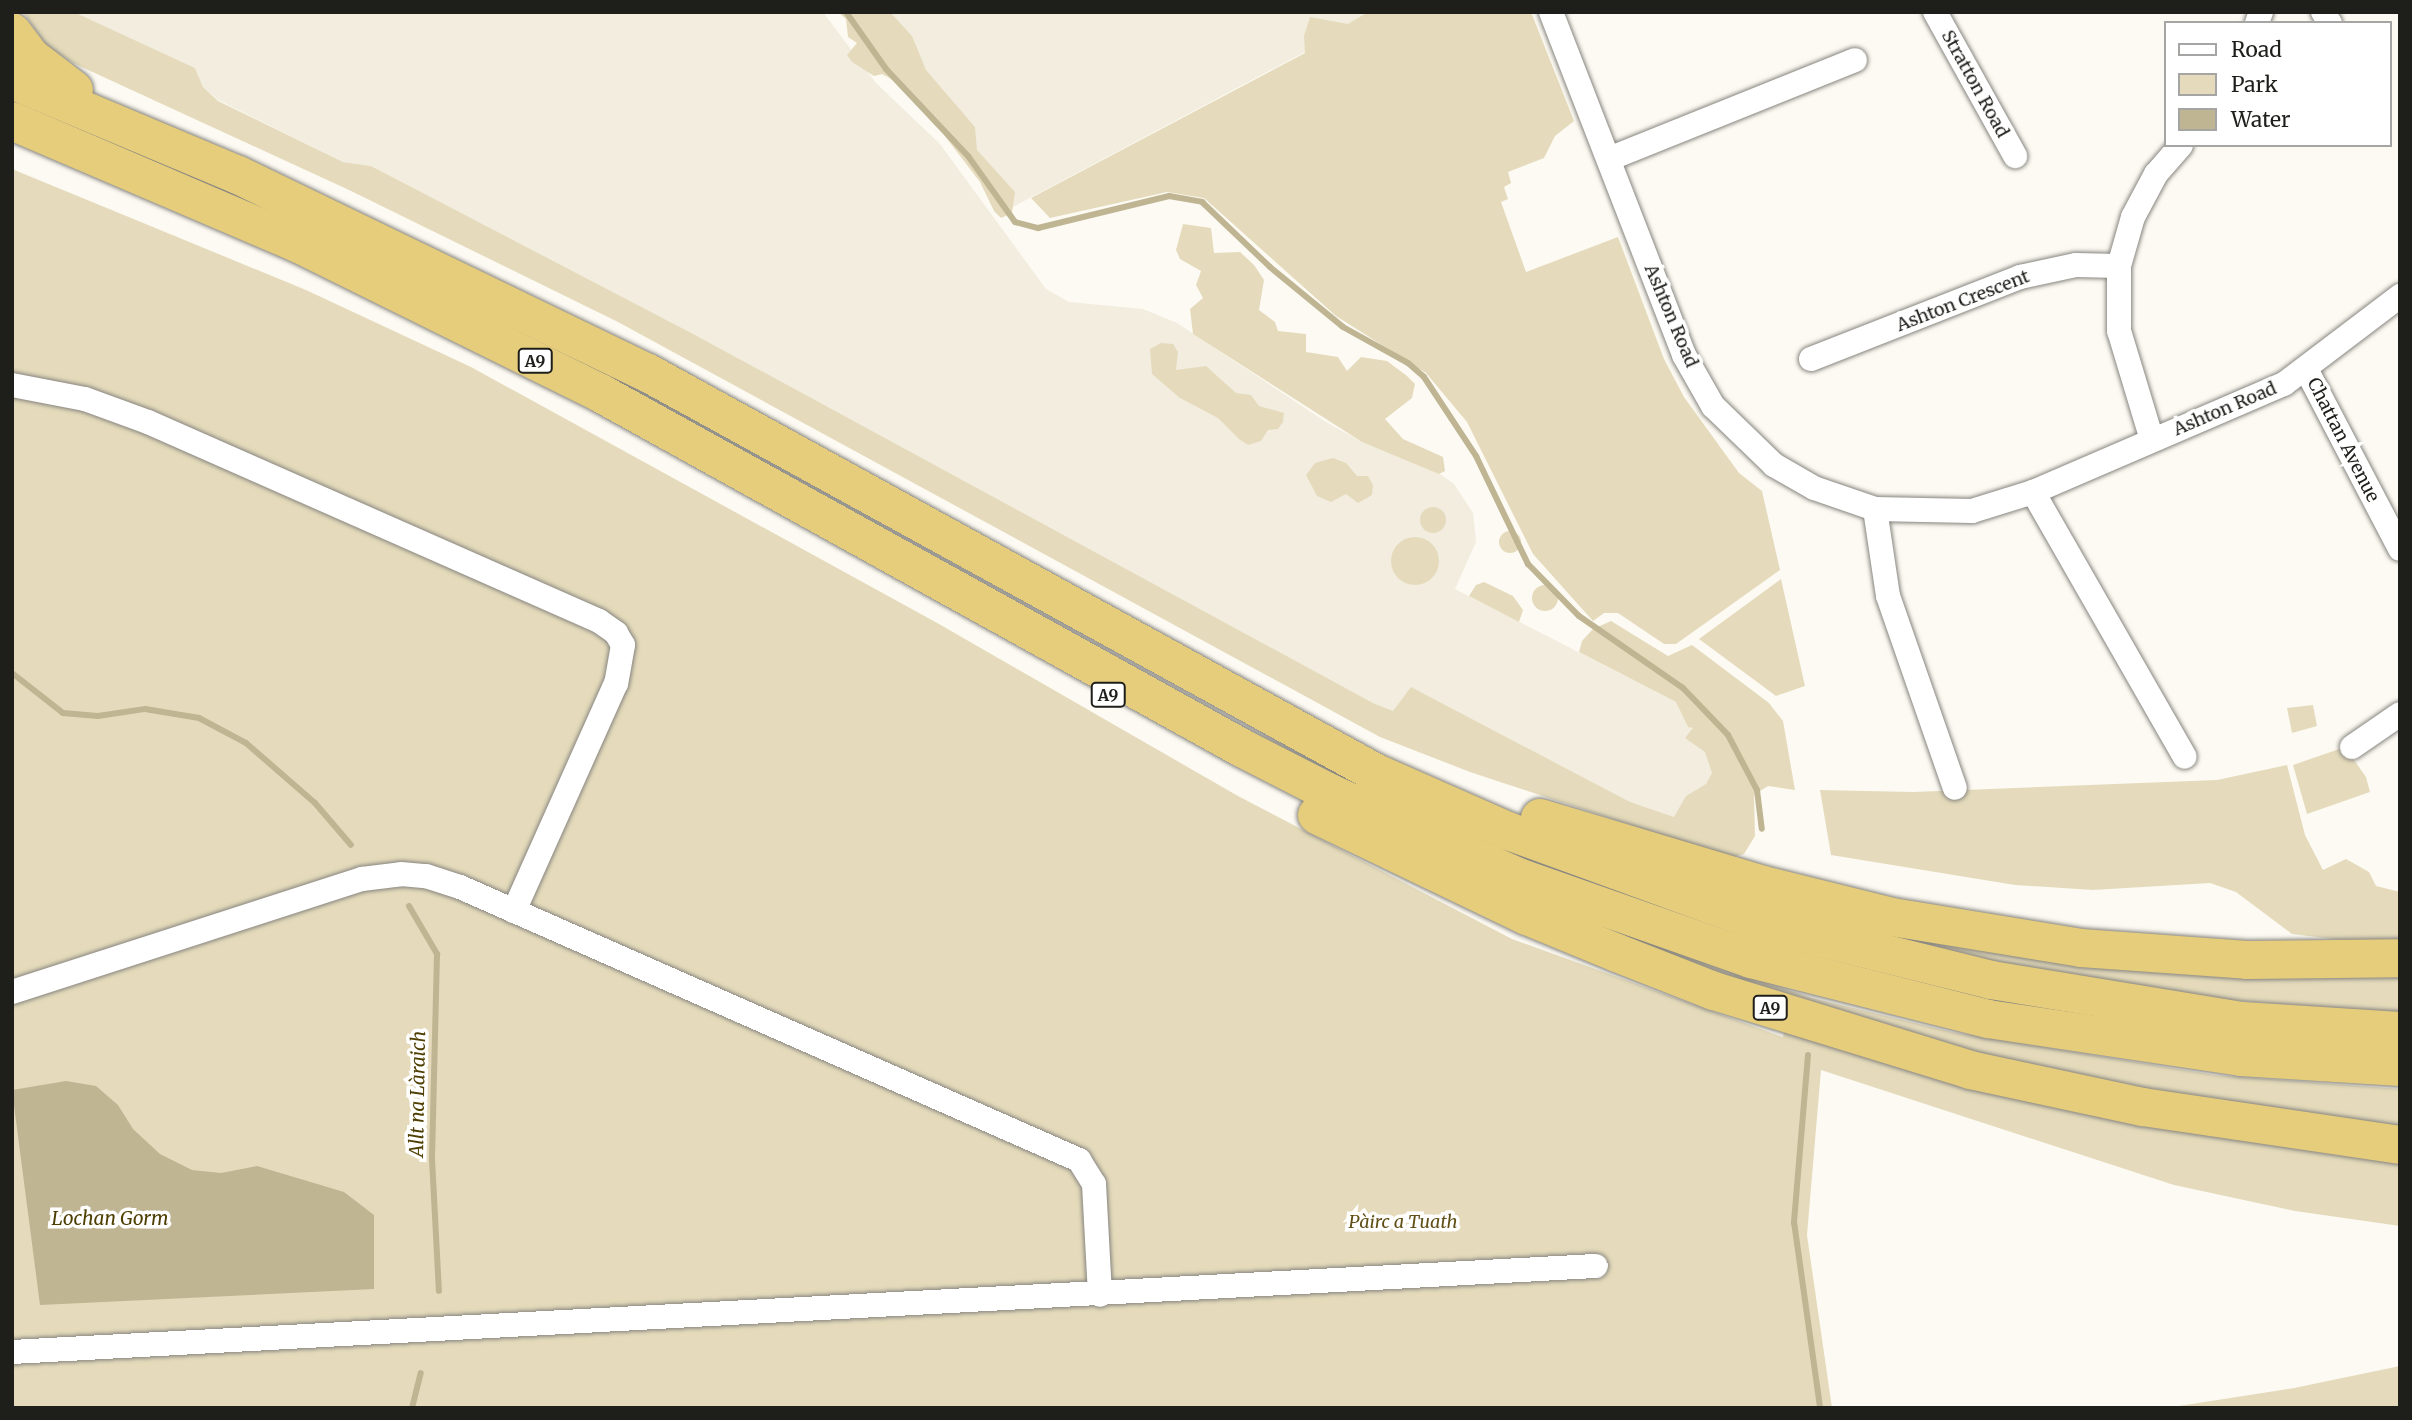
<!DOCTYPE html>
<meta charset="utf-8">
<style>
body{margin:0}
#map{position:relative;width:2412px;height:1420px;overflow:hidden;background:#fcfaf3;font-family:Merriweather,serif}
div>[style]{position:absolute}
.built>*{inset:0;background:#f2eddf}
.green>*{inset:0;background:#e5dbbc}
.round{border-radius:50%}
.water>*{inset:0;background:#bfb593}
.stream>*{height:6px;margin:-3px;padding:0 3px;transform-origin:3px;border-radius:3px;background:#bfb593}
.roads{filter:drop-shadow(0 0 2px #87857f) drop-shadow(0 0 2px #87857f)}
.street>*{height:24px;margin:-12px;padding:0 12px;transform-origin:12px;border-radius:12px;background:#fff}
.highway>*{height:38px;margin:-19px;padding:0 19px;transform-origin:19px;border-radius:19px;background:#e6cd7c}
span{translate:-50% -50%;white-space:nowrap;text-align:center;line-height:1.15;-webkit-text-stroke:7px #fff;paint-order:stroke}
.shield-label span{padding:2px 5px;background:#fff;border:2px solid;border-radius:5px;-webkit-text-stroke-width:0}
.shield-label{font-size:16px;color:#1e1e1b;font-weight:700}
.street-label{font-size:18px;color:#1e1e1b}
.park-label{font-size:18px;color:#605016;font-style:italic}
.water-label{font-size:19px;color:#4e3e00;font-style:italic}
.frame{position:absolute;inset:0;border:14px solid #1e1e1b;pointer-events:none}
.legend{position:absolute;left:2164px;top:21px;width:228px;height:126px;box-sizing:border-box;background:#fff;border:2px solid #a5a5a4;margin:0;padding:9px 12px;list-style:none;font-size:21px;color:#1e1e1b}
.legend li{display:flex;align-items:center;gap:14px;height:35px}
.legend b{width:35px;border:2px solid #a5a5a4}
</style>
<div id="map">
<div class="built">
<i style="clip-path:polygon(74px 12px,823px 12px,876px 83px,940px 144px,1046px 289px,1069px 302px,1143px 309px,1177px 323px,1326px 422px,1362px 442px,1430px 467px,1454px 484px,1473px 513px,1476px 542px,1455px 589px,1676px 702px,1718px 746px,1700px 841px,1655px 827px,1373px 703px,371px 166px,343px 162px,218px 100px,203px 87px,195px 68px)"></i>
<i style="clip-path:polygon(869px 12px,1380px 12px,1011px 208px)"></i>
</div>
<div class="green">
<i style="clip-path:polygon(23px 12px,74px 12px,195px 68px,203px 87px,218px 101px,343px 162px,371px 166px,695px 335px,1373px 703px,1393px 711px,1411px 687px,1630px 802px,1674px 817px,1686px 796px,1706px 784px,1712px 773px,1705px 752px,1685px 738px,1693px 728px,1688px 727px,1676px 702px,1579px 652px,1582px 641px,1593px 629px,1611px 621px,1668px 656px,1692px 645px,1769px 703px,1783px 721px,1795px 790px,1768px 786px,1754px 795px,1755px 836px,1744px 854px,1731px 858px,1470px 772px,1380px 737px,618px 322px,349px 190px,73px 63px,47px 46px)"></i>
<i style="clip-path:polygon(838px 12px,890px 12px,912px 36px,926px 70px,975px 127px,977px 150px,1015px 192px,1012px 213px,1001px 218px,994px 211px,980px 182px,941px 131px,891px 79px,882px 74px,874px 76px,852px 62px,847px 55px,857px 43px,848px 37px,846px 19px)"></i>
<i style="clip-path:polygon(1368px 12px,1531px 12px,1574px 121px,1555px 136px,1544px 158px,1508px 172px,1511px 183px,1504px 187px,1508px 199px,1501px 202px,1526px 272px,1618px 237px,1664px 359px,1684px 397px,1739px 473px,1762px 491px,1780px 570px,1676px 644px,1664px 644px,1618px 613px,1604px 613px,1593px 621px,1533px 554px,1467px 422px,1426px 373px,1336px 316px,1204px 198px,1167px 192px,1050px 218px,1031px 198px,1305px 53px,1304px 36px,1310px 17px,1348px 24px)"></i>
<i style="clip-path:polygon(12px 169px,306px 290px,471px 367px,939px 624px,1238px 796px,1512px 939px,1783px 1037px,1785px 1027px,2400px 1160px,2400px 1226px,2295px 1211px,2174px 1185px,1821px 1070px,1807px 1235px,1832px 1408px,12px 1408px)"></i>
<i style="clip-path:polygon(1183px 224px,1211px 228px,1214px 253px,1240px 252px,1254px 265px,1264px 280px,1259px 310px,1275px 322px,1278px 331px,1306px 334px,1306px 352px,1338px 357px,1347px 371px,1361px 357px,1387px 361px,1407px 376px,1415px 384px,1412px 398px,1385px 419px,1403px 439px,1443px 457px,1445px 471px,1439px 474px,1362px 442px,1193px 334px,1190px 309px,1203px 298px,1196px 285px,1201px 271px,1180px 259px,1176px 250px)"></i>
<i style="clip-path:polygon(1161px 343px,1173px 344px,1178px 352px,1176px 370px,1206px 366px,1236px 393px,1251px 395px,1259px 406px,1284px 413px,1283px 422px,1278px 429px,1268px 430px,1261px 441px,1248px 445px,1239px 439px,1218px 418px,1180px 398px,1152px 374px,1150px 349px)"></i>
<i style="clip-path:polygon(1333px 458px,1346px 463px,1357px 476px,1368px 476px,1373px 485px,1372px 495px,1358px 503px,1346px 494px,1331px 502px,1317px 496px,1306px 475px,1315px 463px)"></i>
<i class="round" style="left:1420px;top:507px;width:26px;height:26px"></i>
<i class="round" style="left:1499px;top:531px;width:22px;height:22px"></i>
<i class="round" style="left:1391px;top:537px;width:48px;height:48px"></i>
<i style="clip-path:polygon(1781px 579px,1805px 686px,1776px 696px,1699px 639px)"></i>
<i style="clip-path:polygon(1484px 582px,1513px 596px,1523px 610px,1519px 622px,1469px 596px,1476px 585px)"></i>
<i class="round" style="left:1532px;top:585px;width:26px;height:26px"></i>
<i style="clip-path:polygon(2313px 705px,2317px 726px,2292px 733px,2287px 708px)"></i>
<i style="clip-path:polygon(2345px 747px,2366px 777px,2370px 792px,2307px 814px,2293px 765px)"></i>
<i style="clip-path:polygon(2287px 765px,2305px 835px,2323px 870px,2346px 859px,2369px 872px,2376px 886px,2400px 892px,2400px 947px,2292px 934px,2236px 892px,2210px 883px,2093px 890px,2015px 885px,1831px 855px,1820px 790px,1913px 792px,2217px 780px)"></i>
<i style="clip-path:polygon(1680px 875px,2400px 973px,2400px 1013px,2203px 998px,1937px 952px)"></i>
<i style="clip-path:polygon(1621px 933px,1812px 998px,1952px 1032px,2215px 1075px,2400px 1089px,2400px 1134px,2286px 1117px,1915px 1044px,1616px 938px)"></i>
<i style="clip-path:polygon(2400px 1366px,2400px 1408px,2166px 1408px,2294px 1388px)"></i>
</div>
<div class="water">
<i style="clip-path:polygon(66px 1081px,96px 1086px,118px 1105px,133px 1129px,160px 1154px,192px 1170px,221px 1173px,257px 1166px,344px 1192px,374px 1215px,374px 1289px,40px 1305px,12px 1090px)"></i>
</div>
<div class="stream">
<i style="left:846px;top:12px;width:70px;rotate:54.9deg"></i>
<i style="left:886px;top:69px;width:120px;rotate:46.7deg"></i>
<i style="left:968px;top:156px;width:81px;rotate:54.5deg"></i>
<i style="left:1015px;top:222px;width:24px;rotate:15deg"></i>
<i style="left:1038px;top:228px;width:135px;rotate:-13.7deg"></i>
<i style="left:1169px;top:196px;width:34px;rotate:10deg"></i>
<i style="left:1202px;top:202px;width:94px;rotate:43.7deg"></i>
<i style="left:1270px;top:267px;width:94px;rotate:39.4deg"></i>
<i style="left:1343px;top:327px;width:74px;rotate:29deg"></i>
<i style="left:1408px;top:363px;width:21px;rotate:41deg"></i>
<i style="left:1424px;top:377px;width:95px;rotate:56.6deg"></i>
<i style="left:1476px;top:456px;width:120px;rotate:64.3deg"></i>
<i style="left:1528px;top:564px;width:73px;rotate:45.6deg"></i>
<i style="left:1579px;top:616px;width:126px;rotate:34.7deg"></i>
<i style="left:1683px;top:688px;width:65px;rotate:46.2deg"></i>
<i style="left:1728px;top:735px;width:62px;rotate:62.2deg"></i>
<i style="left:1757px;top:790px;width:39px;rotate:83deg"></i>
<i style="left:12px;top:673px;width:65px;rotate:38.1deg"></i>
<i style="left:63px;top:713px;width:35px;rotate:5deg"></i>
<i style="left:98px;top:716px;width:48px;rotate:-8.5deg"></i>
<i style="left:145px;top:709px;width:55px;rotate:9.5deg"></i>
<i style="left:199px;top:718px;width:53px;rotate:28deg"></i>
<i style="left:246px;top:743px;width:91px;rotate:41deg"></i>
<i style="left:315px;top:803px;width:55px;rotate:49.4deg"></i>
<i style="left:409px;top:906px;width:56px;rotate:59.7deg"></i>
<i style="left:437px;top:954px;width:205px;rotate:91.4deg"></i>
<i style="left:432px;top:1159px;width:132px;rotate:87deg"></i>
<i style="left:1808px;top:1055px;width:168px;rotate:94.8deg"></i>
<i style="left:1794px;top:1222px;width:188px;rotate:82deg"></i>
<i style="left:412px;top:1408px;width:36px;rotate:-76deg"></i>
</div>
<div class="roads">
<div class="street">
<i style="left:1551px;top:12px;width:368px;rotate:68.8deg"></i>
<i style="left:1684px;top:355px;width:59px;rotate:60.4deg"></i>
<i style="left:1713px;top:406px;width:85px;rotate:44deg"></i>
<i style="left:1774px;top:465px;width:46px;rotate:29.9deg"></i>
<i style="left:1814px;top:488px;width:65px;rotate:19deg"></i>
<i style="left:1875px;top:509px;width:97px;rotate:1.2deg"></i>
<i style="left:1972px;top:511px;width:64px;rotate:-17.3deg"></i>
<i style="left:2033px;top:492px;width:273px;rotate:-23.3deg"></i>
<i style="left:2284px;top:384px;width:146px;rotate:-37.2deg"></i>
<i style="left:1935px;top:12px;width:165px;rotate:60.9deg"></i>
<i style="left:2323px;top:12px;width:13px;rotate:58deg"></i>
<i style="left:2257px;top:23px;width:12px;rotate:-70deg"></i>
<i style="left:1609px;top:159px;width:265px;rotate:-21.9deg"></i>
<i style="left:1811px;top:359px;width:225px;rotate:-21.4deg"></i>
<i style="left:2020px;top:277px;width:57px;rotate:-12.1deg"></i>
<i style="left:2076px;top:265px;width:43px;rotate:1.3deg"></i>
<i style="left:2306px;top:369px;width:203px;rotate:62.4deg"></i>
<i style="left:12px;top:385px;width:74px;rotate:10.9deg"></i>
<i style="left:85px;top:399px;width:67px;rotate:20.1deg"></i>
<i style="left:148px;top:422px;width:493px;rotate:23.8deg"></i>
<i style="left:599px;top:621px;width:21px;rotate:35deg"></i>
<i style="left:616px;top:633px;width:14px;rotate:60deg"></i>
<i style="left:623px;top:645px;width:39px;rotate:100deg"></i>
<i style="left:616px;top:683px;width:250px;rotate:114.1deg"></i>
<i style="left:2152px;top:440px;width:114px;rotate:-106.8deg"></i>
<i style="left:2119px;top:331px;width:65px;rotate:-90deg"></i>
<i style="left:2119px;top:266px;width:51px;rotate:-74.1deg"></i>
<i style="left:2133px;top:217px;width:49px;rotate:-61.9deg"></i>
<i style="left:2156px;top:174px;width:38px;rotate:-49deg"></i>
<i style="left:2033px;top:492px;width:305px;rotate:60.2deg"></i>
<i style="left:1875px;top:509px;width:88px;rotate:81.5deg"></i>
<i style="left:1888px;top:596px;width:203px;rotate:70.8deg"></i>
<i style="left:2352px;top:747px;width:58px;rotate:-34.5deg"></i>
<i style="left:12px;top:992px;width:368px;rotate:-17.9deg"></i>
<i style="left:362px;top:879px;width:39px;rotate:-7deg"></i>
<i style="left:401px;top:874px;width:25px;rotate:5deg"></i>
<i style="left:426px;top:876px;width:36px;rotate:18deg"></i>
<i style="left:460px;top:887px;width:677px;rotate:23.8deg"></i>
<i style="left:1079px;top:1160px;width:28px;rotate:58deg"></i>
<i style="left:1094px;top:1184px;width:111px;rotate:86.9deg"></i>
<i style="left:12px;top:1352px;width:1586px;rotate:-3.11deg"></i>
</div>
<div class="highway">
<i style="left:12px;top:32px;width:31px;rotate:53deg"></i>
<i style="left:31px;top:57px;width:54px;rotate:37.5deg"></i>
<i style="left:12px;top:80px;width:245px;rotate:22.8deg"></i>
<i style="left:238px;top:175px;width:455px;rotate:25.8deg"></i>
<i style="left:648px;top:373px;width:828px;rotate:28.79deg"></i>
<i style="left:1374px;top:772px;width:146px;rotate:23.8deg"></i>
<i style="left:1508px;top:831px;width:269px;rotate:20deg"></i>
<i style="left:1761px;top:923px;width:237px;rotate:13.9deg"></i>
<i style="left:1991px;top:980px;width:254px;rotate:9.3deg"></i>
<i style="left:2242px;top:1021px;width:158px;rotate:3.6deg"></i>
<i style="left:12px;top:121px;width:312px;rotate:23.2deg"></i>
<i style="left:299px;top:244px;width:338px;rotate:26.3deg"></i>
<i style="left:602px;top:394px;width:731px;rotate:28.95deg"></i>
<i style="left:1242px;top:748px;width:99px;rotate:27.1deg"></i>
<i style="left:1330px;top:793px;width:209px;rotate:24deg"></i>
<i style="left:1521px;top:878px;width:244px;rotate:19.4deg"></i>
<i style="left:1751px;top:959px;width:244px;rotate:14.2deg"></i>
<i style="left:1988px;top:1019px;width:256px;rotate:8.5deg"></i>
<i style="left:2241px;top:1057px;width:159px;rotate:3.6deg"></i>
<i style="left:1317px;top:815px;width:233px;rotate:25.7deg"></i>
<i style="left:1527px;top:916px;width:97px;rotate:22.3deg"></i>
<i style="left:1617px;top:953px;width:104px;rotate:21.4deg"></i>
<i style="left:1714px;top:991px;width:268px;rotate:17.1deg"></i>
<i style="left:1970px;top:1070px;width:177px;rotate:12.1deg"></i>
<i style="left:2143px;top:1107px;width:260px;rotate:8.4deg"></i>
<i style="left:1540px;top:818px;width:233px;rotate:16.7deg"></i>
<i style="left:1763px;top:885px;width:133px;rotate:13.9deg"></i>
<i style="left:1892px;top:917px;width:192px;rotate:9.3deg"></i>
<i style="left:2081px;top:948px;width:166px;rotate:4.1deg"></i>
<i style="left:2247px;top:960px;width:153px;rotate:-0.7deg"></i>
</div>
</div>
<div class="shield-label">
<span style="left:535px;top:361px">A9</span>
<span style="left:1108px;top:695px">A9</span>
<span style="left:1770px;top:1008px">A9</span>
</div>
<div class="street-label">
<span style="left:1975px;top:84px;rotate:61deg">Stratton Road</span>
<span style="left:1963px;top:301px;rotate:-21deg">Ashton Crescent</span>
<span style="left:1671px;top:316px;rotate:67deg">Ashton Road</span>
<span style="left:2225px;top:409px;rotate:-23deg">Ashton Road</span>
<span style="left:2343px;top:440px;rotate:63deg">Chattan Avenue</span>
</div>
<div class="park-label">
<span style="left:1403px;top:1222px">Pàirc a Tuath</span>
</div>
<div class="water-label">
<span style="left:418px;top:1094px;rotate:-89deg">Allt na Làraich</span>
<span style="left:110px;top:1219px">Lochan Gorm</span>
</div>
<div class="frame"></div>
<ul class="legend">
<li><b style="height:9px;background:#fff"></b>Road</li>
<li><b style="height:19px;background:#e5dbbc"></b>Park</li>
<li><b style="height:19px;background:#bfb593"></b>Water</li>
</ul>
</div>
